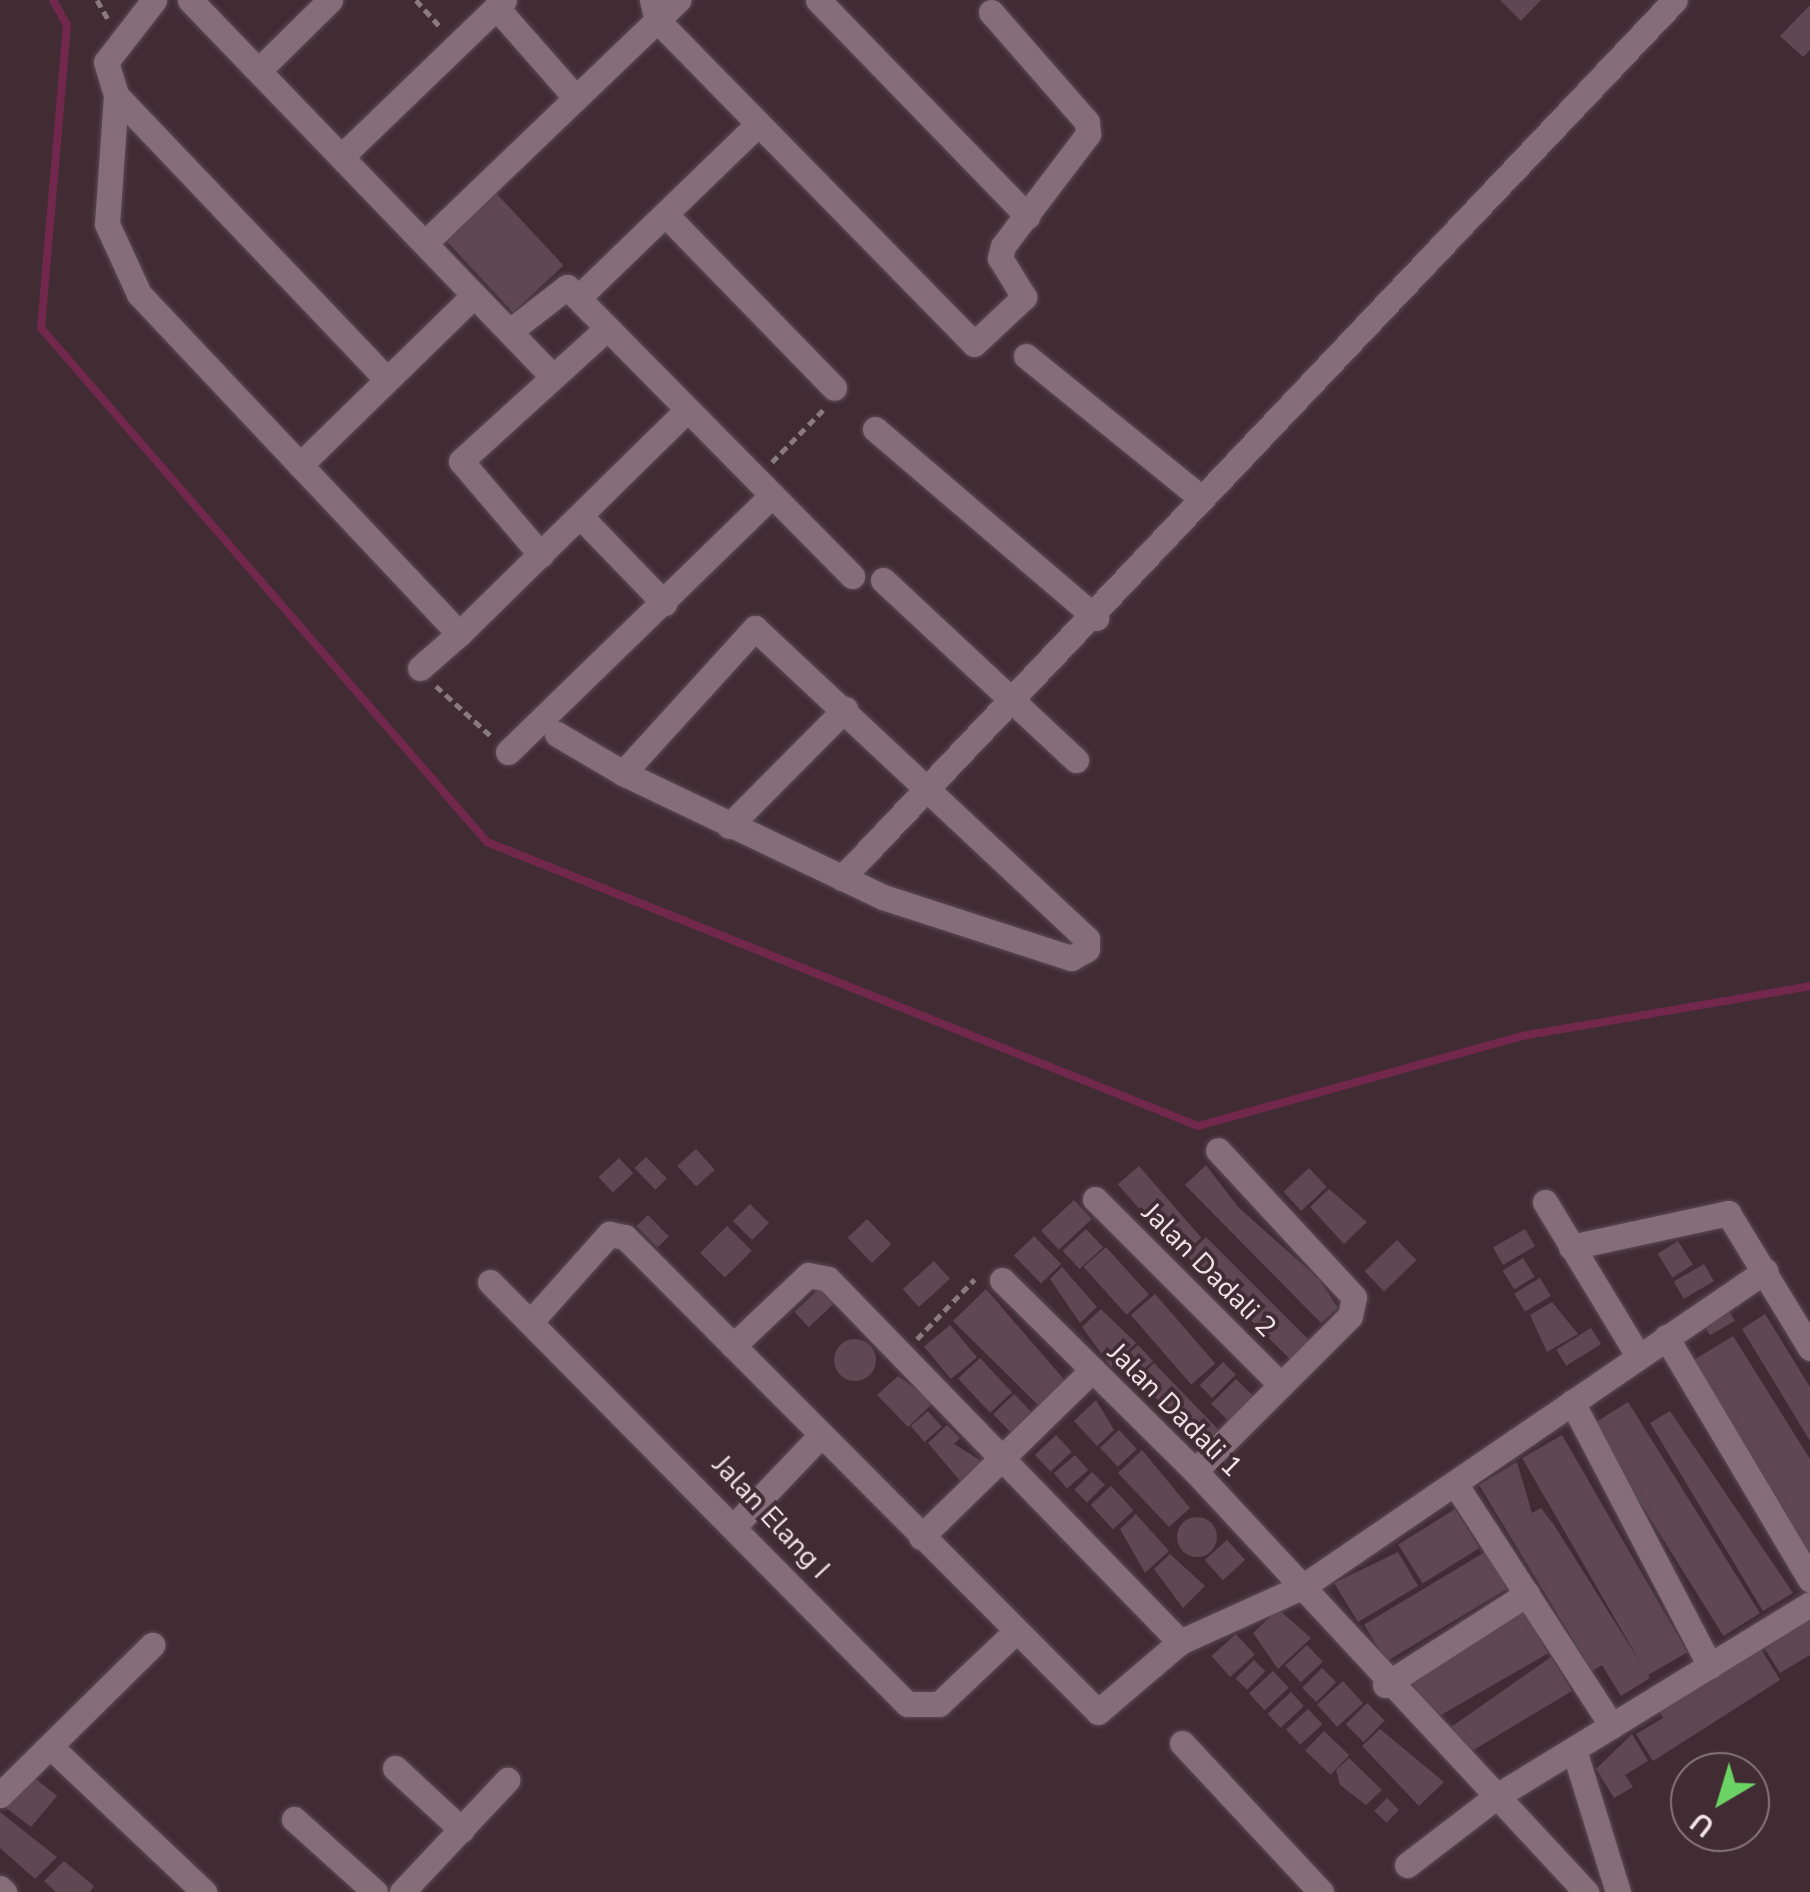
<!DOCTYPE html>
<style>
body{margin:0}
#map{position:relative;width:1810px;height:1892px;overflow:hidden;background:#412c34;font-family:"Nunito Sans",sans-serif}
div>[style]{position:absolute}
.stream>*{height:8px;margin:-4px;padding:0 4px;transform-origin:4px;border-radius:4px;background:#72284d}
.building>*{inset:0;background:#5f4852;transform-origin:0 0}
.round{border-radius:50%}
.path>*{height:5px;margin-top:-2.5px;transform-origin:0;background:repeating-linear-gradient(90deg,#8b7980 0 8px,transparent 0 13px)}
.roads{filter:drop-shadow(0 0 2px #5b4a51) drop-shadow(0 0 2px #5b4a51)}
.minor>*{height:25px;margin:-12.5px;padding:0 12.5px;transform-origin:12.5px;border-radius:12.5px;background:#866e78}
span{translate:-50% -50%;white-space:nowrap;text-align:center;line-height:1.15;-webkit-text-stroke:8px #412c34;paint-order:stroke}
.street-label{font-size:28px;color:#f0e2e7}
.north{position:absolute;left:1670px;top:1752px;width:100px;height:100px;box-sizing:border-box;background:#412c34;border:2px solid #87757c;border-radius:50%;rotate:218deg;font-size:28px;font-weight:700;line-height:40px;text-align:center;color:#f0e2e7}
.north::after{content:'';display:block;margin:auto;width:35px;height:45px;background:#6bd363;clip-path:polygon(50% 0,100% 100%,50% 72%,0 100%)}
</style>
<div id="map">
<div class="stream">
<i style="left:53px;top:0;width:29px;rotate:61deg"></i>
<i style="left:67px;top:25px;width:304px;rotate:94.9deg"></i>
<i style="left:41px;top:328px;width:681px;rotate:49.05deg"></i>
<i style="left:487px;top:842px;width:766px;rotate:21.77deg"></i>
<i style="left:1198px;top:1126px;width:336px;rotate:-15.5deg"></i>
<i style="left:1522px;top:1036px;width:292px;rotate:-9.8deg"></i>
</div>
<div class="building">
<i style="clip-path:polygon(1500px 0,1541px 0,1521px 21px)"></i>
<i style="clip-path:polygon(1810px 5px,1810px 50px,1803px 57px,1780px 36px)"></i>
<i style="left:496px;top:193px;width:99px;height:69px;rotate:47deg"></i>
<i style="left:696px;top:1149px;width:28px;height:25px;rotate:48deg"></i>
<i style="left:646px;top:1157px;width:30px;height:16px;rotate:46deg"></i>
<i style="left:619px;top:1158px;width:21px;height:28px;rotate:47deg"></i>
<i style="clip-path:polygon(1206px 1165px,1238px 1207px,1319px 1279px,1338px 1308px,1321px 1323px,1185px 1185px)"></i>
<i style="left:1139px;top:1166px;width:95px;height:28px;rotate:49deg"></i>
<i style="left:1309px;top:1168px;width:26px;height:35px;rotate:47deg"></i>
<i style="clip-path:polygon(1329px 1189px,1367px 1222px,1344px 1244px,1310px 1207px)"></i>
<i style="left:1074px;top:1200px;width:26px;height:45px;rotate:47deg"></i>
<i style="left:750px;top:1204px;width:27px;height:24px;rotate:45deg"></i>
<i style="left:648px;top:1215px;width:30px;height:16px;rotate:46deg"></i>
<i style="left:867px;top:1219px;width:35px;height:27px;rotate:46deg"></i>
<i style="left:727px;top:1226px;width:35px;height:38px;rotate:45deg"></i>
<i style="left:1086px;top:1229px;width:25px;height:32px;rotate:47deg"></i>
<i style="left:1525px;top:1229px;width:20px;height:37px;rotate:60deg"></i>
<i style="left:1034px;top:1236px;width:39px;height:28px;rotate:46deg"></i>
<i style="left:1206px;top:1237px;width:148px;height:27px;rotate:45deg"></i>
<i style="left:1397px;top:1240px;width:28px;height:45px;rotate:46deg"></i>
<i style="left:1678px;top:1241px;width:28px;height:24px;rotate:58deg"></i>
<i style="left:1106px;top:1247px;width:64px;height:30px;rotate:48deg"></i>
<i style="left:1523px;top:1258px;width:22px;height:24px;rotate:58deg"></i>
<i style="left:934px;top:1261px;width:24px;height:42px;rotate:48deg"></i>
<i style="left:1704px;top:1264px;width:20px;height:35px;rotate:60deg"></i>
<i style="clip-path:polygon(1062px 1267px,1097px 1307px,1080px 1323px,1050px 1279px)"></i>
<i style="left:1540px;top:1278px;width:21px;height:30px;rotate:59deg"></i>
<i style="left:820px;top:1288px;width:21px;height:35px;rotate:47deg"></i>
<i style="clip-path:polygon(986px 1289px,1067px 1383px,1041px 1408px,953px 1321px)"></i>
<i style="left:1155px;top:1294px;width:92px;height:32px;rotate:49deg"></i>
<i style="clip-path:polygon(1552px 1302px,1578px 1334px,1547px 1352px,1530px 1315px)"></i>
<i style="left:1727px;top:1307px;width:16px;height:29px;rotate:60deg"></i>
<i style="clip-path:polygon(1101px 1309px,1136px 1343px,1111px 1367px,1082px 1327px)"></i>
<i style="clip-path:polygon(1765px 1314px,1810px 1387px,1810px 1441px,1742px 1329px)"></i>
<i style="left:950px;top:1325px;width:42px;height:34px;rotate:50deg"></i>
<i style="left:1591px;top:1328px;width:19px;height:41px;rotate:58deg"></i>
<i style="clip-path:polygon(1733px 1336px,1810px 1459px,1810px 1567px,1687px 1364px)"></i>
<i class="round" style="left:834px;top:1339px;width:42px;height:42px"></i>
<i style="left:1138px;top:1345px;width:22px;height:29px;rotate:47deg"></i>
<i style="left:980px;top:1358px;width:47px;height:30px;rotate:47deg"></i>
<i style="left:1223px;top:1362px;width:18px;height:33px;rotate:45deg"></i>
<i style="left:1154px;top:1363px;width:99px;height:23px;rotate:46deg"></i>
<i style="clip-path:polygon(898px 1376px,934px 1402px,908px 1427px,877px 1395px)"></i>
<i style="left:1236px;top:1379px;width:30px;height:35px;rotate:45deg"></i>
<i style="left:1014px;top:1394px;width:29px;height:29px;rotate:46deg"></i>
<i style="clip-path:polygon(1096px 1400px,1114px 1430px,1097px 1446px,1074px 1421px)"></i>
<i style="left:1628px;top:1402px;width:249px;height:43px;rotate:58deg"></i>
<i style="left:928px;top:1411px;width:21px;height:23px;rotate:49deg"></i>
<i style="clip-path:polygon(1670px 1411px,1793px 1593px,1763px 1611px,1650px 1423px)"></i>
<i style="clip-path:polygon(947px 1425px,960px 1438px,954px 1444px,983px 1462px,961px 1482px,928px 1443px)"></i>
<i style="left:1119px;top:1430px;width:26px;height:26px;rotate:47deg"></i>
<i style="left:1056px;top:1435px;width:23px;height:29px;rotate:47deg"></i>
<i style="left:1562px;top:1435px;width:251px;height:46px;rotate:60deg"></i>
<i style="clip-path:polygon(1142px 1450px,1190px 1508px,1169px 1527px,1118px 1473px)"></i>
<i style="left:1075px;top:1455px;width:20px;height:28px;rotate:49deg"></i>
<i style="clip-path:polygon(1517px 1462px,1532px 1513px,1541px 1508px,1554px 1525px,1650px 1678px,1621px 1696px,1602px 1665px,1592px 1671px,1479px 1485px)"></i>
<i style="left:1092px;top:1472px;width:18px;height:25px;rotate:45deg"></i>
<i style="left:1111px;top:1486px;width:33px;height:28px;rotate:47deg"></i>
<i style="left:1455px;top:1509px;width:46px;height:67px;rotate:58deg"></i>
<i style="clip-path:polygon(1136px 1514px,1169px 1551px,1145px 1573px,1120px 1529px)"></i>
<i class="round" style="left:1177px;top:1517px;width:40px;height:40px"></i>
<i style="left:1227px;top:1540px;width:27px;height:30px;rotate:48deg"></i>
<i style="clip-path:polygon(1398px 1552px,1418px 1586px,1358px 1622px,1334px 1583px)"></i>
<i style="left:1485px;top:1552px;width:43px;height:141px;rotate:59deg"></i>
<i style="clip-path:polygon(1170px 1554px,1205px 1586px,1183px 1608px,1154px 1569px)"></i>
<i style="clip-path:polygon(1278px 1609px,1311px 1638px,1278px 1669px,1253px 1633px)"></i>
<i style="left:1523px;top:1610px;width:50px;height:132px;rotate:60deg"></i>
<i style="clip-path:polygon(1810px 1613px,1810px 1655px,1780px 1673px,1765px 1649px)"></i>
<i style="left:1236px;top:1634px;width:28px;height:33px;rotate:48deg"></i>
<i style="left:1307px;top:1645px;width:23px;height:30px;rotate:47deg"></i>
<i style="clip-path:polygon(1759px 1646px,1780px 1680px,1653px 1761px,1636px 1734px,1663px 1718px,1657px 1707px)"></i>
<i style="clip-path:polygon(1551px 1657px,1572px 1691px,1467px 1754px,1451px 1727px)"></i>
<i style="left:1254px;top:1660px;width:16px;height:26px;rotate:45deg"></i>
<i style="left:1322px;top:1668px;width:20px;height:28px;rotate:45deg"></i>
<i style="left:1273px;top:1671px;width:23px;height:33px;rotate:47deg"></i>
<i style="left:1343px;top:1681px;width:30px;height:35px;rotate:48deg"></i>
<i style="left:1291px;top:1692px;width:19px;height:32px;rotate:47deg"></i>
<i style="left:1367px;top:1703px;width:25px;height:30px;rotate:45deg"></i>
<i style="left:1308px;top:1709px;width:21px;height:30px;rotate:47deg"></i>
<i style="clip-path:polygon(1380px 1729px,1444px 1782px,1419px 1806px,1362px 1746px)"></i>
<i style="left:1324px;top:1731px;width:35px;height:27px;rotate:44deg"></i>
<i style="clip-path:polygon(1632px 1734px,1648px 1761px,1625px 1775px,1633px 1787px,1614px 1798px,1596px 1769px)"></i>
<i style="clip-path:polygon(1349px 1758px,1382px 1790px,1366px 1805px,1340px 1785px,1336px 1770px)"></i>
<i style="clip-path:polygon(31px 1775px,57px 1796px,31px 1827px,1px 1804px)"></i>
<i style="left:1387px;top:1798px;width:17px;height:18px;rotate:45deg"></i>
<i style="clip-path:polygon(0 1812px,57px 1857px,35px 1879px,0 1848px)"></i>
<i style="clip-path:polygon(64px 1861px,94px 1886px,90px 1892px,56px 1892px,44px 1881px)"></i>
</div>
<div class="path">
<i style="left:97px;top:0;width:22px;rotate:60deg"></i>
<i style="left:416px;top:0;width:38px;rotate:48deg"></i>
<i style="left:772px;top:462px;width:74px;rotate:-45.5deg"></i>
<i style="left:436px;top:686px;width:74px;rotate:42.3deg"></i>
<i style="left:917px;top:1339px;width:83px;rotate:-46deg"></i>
</div>
<div class="roads">
<div class="minor">
<i style="left:154px;top:0;width:78px;rotate:127.7deg"></i>
<i style="left:106px;top:62px;width:34px;rotate:73deg"></i>
<i style="left:116px;top:95px;width:393px;rotate:46.4deg"></i>
<i style="left:190px;top:0;width:523px;rotate:46.08deg"></i>
<i style="left:652px;top:0;width:21px;rotate:76deg"></i>
<i style="left:657px;top:20px;width:453px;rotate:45.6deg"></i>
<i style="left:974px;top:344px;width:69px;rotate:-43.2deg"></i>
<i style="left:1024px;top:297px;width:46px;rotate:-121.6deg"></i>
<i style="left:1000px;top:258px;width:12px;rotate:-76deg"></i>
<i style="left:1003px;top:246px;width:141px;rotate:-52.8deg"></i>
<i style="left:1088px;top:134px;width:12px;rotate:-95deg"></i>
<i style="left:1087px;top:122px;width:146px;rotate:-131.1deg"></i>
<i style="left:818px;top:0;width:301px;rotate:45.9deg"></i>
<i style="left:496px;top:7px;width:120px;rotate:48.7deg"></i>
<i style="left:259px;top:70px;width:100px;rotate:-44.6deg"></i>
<i style="left:116px;top:95px;width:129px;rotate:94deg"></i>
<i style="left:107px;top:224px;width:77px;rotate:65.4deg"></i>
<i style="left:139px;top:294px;width:467px;rotate:46.7deg"></i>
<i style="left:459px;top:634px;width:317px;rotate:-44.5deg"></i>
<i style="left:344px;top:154px;width:222px;rotate:-43.9deg"></i>
<i style="left:666px;top:215px;width:241px;rotate:45.8deg"></i>
<i style="left:428px;top:240px;width:347px;rotate:-43.8deg"></i>
<i style="left:579px;top:297px;width:246px;rotate:-44deg"></i>
<i style="left:510px;top:331px;width:72px;rotate:-37.7deg"></i>
<i style="left:567px;top:287px;width:406px;rotate:45.4deg"></i>
<i style="left:1026px;top:356px;width:223px;rotate:39deg"></i>
<i style="left:875px;top:429px;width:291px;rotate:40.5deg"></i>
<i style="left:300px;top:465px;width:243px;rotate:-44.3deg"></i>
<i style="left:581px;top:517px;width:120px;rotate:46deg"></i>
<i style="left:541px;top:555px;width:123px;rotate:-130.4deg"></i>
<i style="left:461px;top:461px;width:197px;rotate:-42.3deg"></i>
<i style="left:883px;top:580px;width:264px;rotate:43deg"></i>
<i style="left:420px;top:668px;width:52px;rotate:-41.1deg"></i>
<i style="left:557px;top:734px;width:77px;rotate:30.6deg"></i>
<i style="left:623px;top:773px;width:288px;rotate:25.5deg"></i>
<i style="left:883px;top:897px;width:198px;rotate:18deg"></i>
<i style="left:1071px;top:958px;width:18px;rotate:-29deg"></i>
<i style="left:1087px;top:949px;width:10px;rotate:-90deg"></i>
<i style="left:1087px;top:939px;width:455px;rotate:-136.9deg"></i>
<i style="left:755px;top:628px;width:196px;rotate:132.3deg"></i>
<i style="left:508px;top:752px;width:367px;rotate:-44.2deg"></i>
<i style="left:729px;top:826px;width:165px;rotate:-45.2deg"></i>
<i style="left:842px;top:878px;width:1210px;rotate:-46.51deg"></i>
<i style="left:1095px;top:1199px;width:263px;rotate:45deg"></i>
<i style="left:1545px;top:1202px;width:181px;rotate:58.8deg"></i>
<i style="left:1571px;top:1247px;width:161px;rotate:-12.2deg"></i>
<i style="left:1728px;top:1213px;width:158px;rotate:58.7deg"></i>
<i style="left:1002px;top:1280px;width:272px;rotate:44.7deg"></i>
<i style="left:1195px;top:1471px;width:575px;rotate:47.12deg"></i>
<i style="left:490px;top:1282px;width:593px;rotate:45.34deg"></i>
<i style="left:907px;top:1704px;width:32px"></i>
<i style="left:939px;top:1704px;width:100px;rotate:-43.4deg"></i>
<i style="left:534px;top:1318px;width:113px;rotate:-48.2deg"></i>
<i style="left:609px;top:1234px;width:16px;rotate:11deg"></i>
<i style="left:625px;top:1237px;width:670px;rotate:45.12deg"></i>
<i style="left:1098px;top:1712px;width:108px;rotate:-40.5deg"></i>
<i style="left:1180px;top:1642px;width:134px;rotate:-24.3deg"></i>
<i style="left:1302px;top:1587px;width:561px;rotate:-34.31deg"></i>
<i style="left:1666px;top:1337px;width:282px;rotate:59.3deg"></i>
<i style="left:733px;top:1346px;width:103px;rotate:-43.4deg"></i>
<i style="left:808px;top:1275px;width:20px;rotate:11deg"></i>
<i style="left:828px;top:1279px;width:506px;rotate:45.88deg"></i>
<i style="left:1572px;top:1402px;width:298px;rotate:62.4deg"></i>
<i style="left:1195px;top:1471px;width:219px;rotate:-45deg"></i>
<i style="left:1350px;top:1316px;width:19px;rotate:-78deg"></i>
<i style="left:1354px;top:1297px;width:200px;rotate:-132.8deg"></i>
<i style="left:1456px;top:1485px;width:287px;rotate:57.1deg"></i>
<i style="left:737px;top:1523px;width:120px;rotate:-46.3deg"></i>
<i style="left:921px;top:1537px;width:240px;rotate:-44.3deg"></i>
<i style="left:1385px;top:1685px;width:169px;rotate:-32.7deg"></i>
<i style="left:1182px;top:1743px;width:204px;rotate:47deg"></i>
<i style="left:54px;top:1750px;width:207px;rotate:43.4deg"></i>
<i style="left:1574px;top:1750px;width:149px;rotate:72.8deg"></i>
<i style="left:395px;top:1768px;width:91px;rotate:42.8deg"></i>
<i style="left:0;top:1795px;width:214px;rotate:-44.6deg"></i>
<i style="left:294px;top:1819px;width:109px;rotate:42deg"></i>
<i style="left:1407px;top:1865px;width:113px;rotate:-37.5deg"></i>
<i style="left:1497px;top:1796px;width:367px;rotate:-31.5deg"></i>
<i style="left:0;top:1888px;width:6px;rotate:45deg"></i>
<i style="left:402px;top:1892px;width:154px;rotate:-46.8deg"></i>
</div>
</div>
<div class="street-label">
<span style="left:1209px;top:1270px;rotate:45deg">Jalan Dadali 2</span>
<span style="left:1175px;top:1410px;rotate:45deg">Jalan Dadali 1</span>
<span style="left:771px;top:1517px;rotate:47deg">Jalan Elang I</span>
</div>
<div class="north">U</div>
</div>
